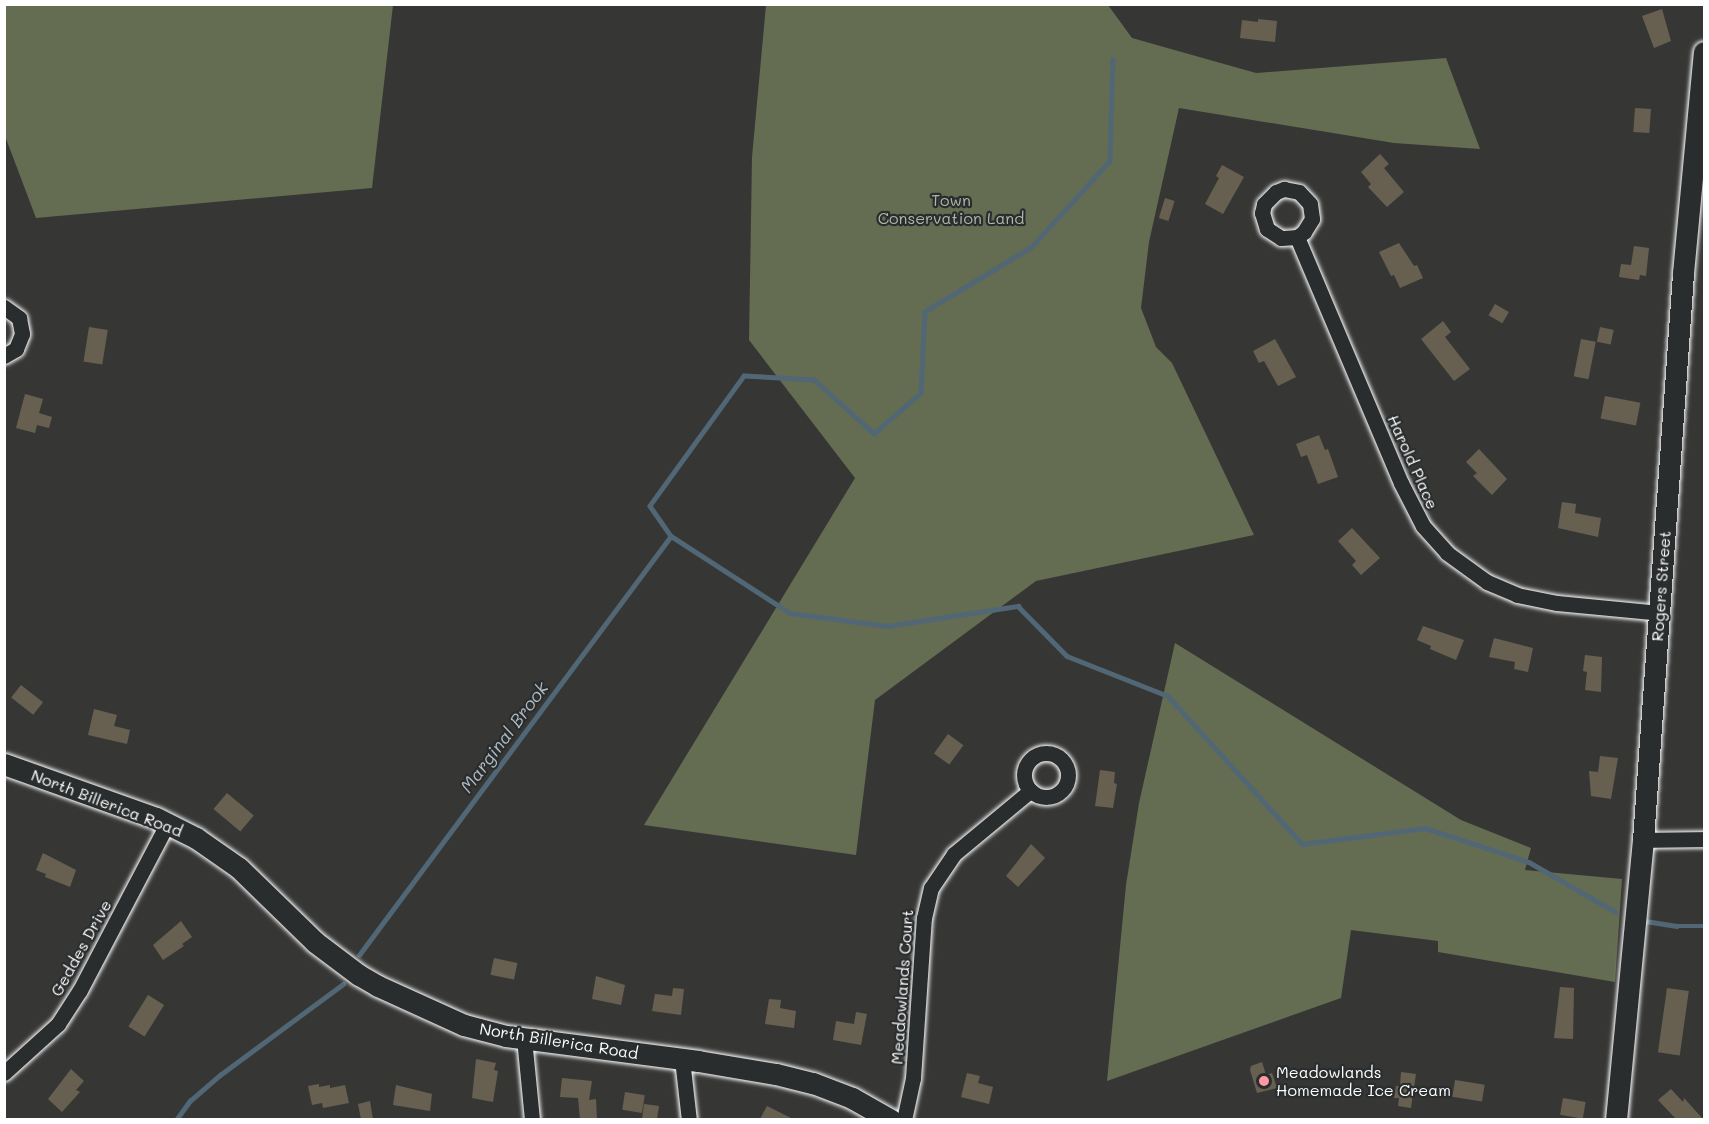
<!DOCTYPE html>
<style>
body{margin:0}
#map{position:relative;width:1709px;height:1124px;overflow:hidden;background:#363735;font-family:Mali,sans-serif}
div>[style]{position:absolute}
.green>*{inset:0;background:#646c52}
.stream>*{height:4.5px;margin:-2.25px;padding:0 2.25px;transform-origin:2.25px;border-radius:2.25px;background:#516775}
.building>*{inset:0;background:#676050;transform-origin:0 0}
.roads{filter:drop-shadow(0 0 2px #fff) drop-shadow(0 0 2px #fff)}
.street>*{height:15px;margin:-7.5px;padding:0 7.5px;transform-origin:7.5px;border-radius:7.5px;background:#2a2d2e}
.street>.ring{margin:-7.5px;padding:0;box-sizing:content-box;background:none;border:15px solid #2a2d2e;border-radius:50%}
.secondary>*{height:21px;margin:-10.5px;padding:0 10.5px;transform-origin:10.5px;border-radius:10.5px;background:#2a2d2e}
.dots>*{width:16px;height:16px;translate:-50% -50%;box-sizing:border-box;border:3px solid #2a2d2e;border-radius:50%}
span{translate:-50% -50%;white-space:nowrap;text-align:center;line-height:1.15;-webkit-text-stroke:4.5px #2a2d2e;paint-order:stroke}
.park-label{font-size:16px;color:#b2b6a8}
.street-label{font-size:16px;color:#fff}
.poi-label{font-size:16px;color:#fff}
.left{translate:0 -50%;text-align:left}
.water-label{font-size:18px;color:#b1bbc1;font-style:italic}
.frame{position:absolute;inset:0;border:6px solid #fff;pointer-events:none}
</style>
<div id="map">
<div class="green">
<i style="clip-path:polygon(5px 4px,393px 5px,372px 188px,36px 218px,5px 136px)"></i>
<i style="clip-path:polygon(766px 5px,1108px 5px,1132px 38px,1256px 73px,1446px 58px,1480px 149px,1394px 143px,1179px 108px,1149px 242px,1141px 308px,1156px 347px,1172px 363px,1254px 535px,1036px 581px,875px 700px,856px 855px,644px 825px,855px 478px,749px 340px,752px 157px)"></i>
<i style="clip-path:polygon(1175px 643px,1461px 820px,1531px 848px,1525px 870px,1622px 879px,1615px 982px,1438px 952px,1438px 941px,1351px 930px,1341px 998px,1107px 1081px,1126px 885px,1139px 803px)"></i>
</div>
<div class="stream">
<i style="left:1113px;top:59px;width:102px;rotate:91.7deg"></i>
<i style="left:1110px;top:161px;width:116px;rotate:132.2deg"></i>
<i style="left:1032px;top:247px;width:125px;rotate:148.7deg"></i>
<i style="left:925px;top:312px;width:81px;rotate:92.8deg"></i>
<i style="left:921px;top:393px;width:62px;rotate:138.9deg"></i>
<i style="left:874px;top:434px;width:81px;rotate:-138deg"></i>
<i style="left:814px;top:380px;width:70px;rotate:-176.7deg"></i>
<i style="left:744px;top:376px;width:160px;rotate:125.9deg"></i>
<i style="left:650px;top:506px;width:37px;rotate:55deg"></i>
<i style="left:671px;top:536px;width:142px;rotate:32.9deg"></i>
<i style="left:790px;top:613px;width:98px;rotate:7.6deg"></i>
<i style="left:887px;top:626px;width:133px;rotate:-8.7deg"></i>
<i style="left:1018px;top:606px;width:70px;rotate:45.6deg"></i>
<i style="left:1067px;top:656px;width:109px;rotate:21.6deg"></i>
<i style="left:1168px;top:696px;width:200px;rotate:47.8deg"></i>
<i style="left:1302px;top:844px;width:124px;rotate:-7.4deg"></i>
<i style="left:1425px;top:828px;width:109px;rotate:18.1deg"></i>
<i style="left:1529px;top:862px;width:100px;rotate:29.9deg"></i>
<i style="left:1645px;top:921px;width:32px;rotate:9deg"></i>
<i style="left:1677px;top:926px;width:27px"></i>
<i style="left:359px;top:955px;width:522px;rotate:-53.33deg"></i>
<i style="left:176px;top:1120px;width:24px;rotate:-54deg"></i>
<i style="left:190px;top:1101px;width:40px;rotate:-41deg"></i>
<i style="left:220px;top:1075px;width:153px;rotate:-36.5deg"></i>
</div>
<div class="building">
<i style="clip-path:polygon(1662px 9px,1671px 41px,1654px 48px,1642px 16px)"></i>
<i style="clip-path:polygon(1258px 19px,1277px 21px,1275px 42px,1240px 38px,1242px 20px,1258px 22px)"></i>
<i style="left:1635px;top:108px;width:16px;height:24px;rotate:4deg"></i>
<i style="clip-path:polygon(1380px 154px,1389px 164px,1384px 168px,1404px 192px,1387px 207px,1368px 187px,1371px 184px,1361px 172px)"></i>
<i style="clip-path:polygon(1222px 165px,1244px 177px,1223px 214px,1205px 204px,1219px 178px,1216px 176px)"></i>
<i style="left:1165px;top:198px;width:10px;height:21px;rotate:17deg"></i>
<i style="clip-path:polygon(1399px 243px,1414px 266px,1417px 265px,1423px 278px,1400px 288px,1394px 275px,1391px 276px,1379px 252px)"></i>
<i style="clip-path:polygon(1634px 246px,1649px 248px,1646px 276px,1640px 275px,1639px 280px,1619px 277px,1621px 264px,1631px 265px)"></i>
<i style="left:1495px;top:304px;width:16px;height:13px;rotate:30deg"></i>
<i style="clip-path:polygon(1443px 321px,1451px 332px,1445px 337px,1470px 369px,1454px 381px,1421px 339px)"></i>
<i style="left:89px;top:327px;width:19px;height:35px;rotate:9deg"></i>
<i style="left:1600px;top:327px;width:14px;height:15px;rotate:12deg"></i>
<i style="clip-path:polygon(1275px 339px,1296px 377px,1278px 386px,1264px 361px,1259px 363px,1253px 351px)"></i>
<i style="left:1581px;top:339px;width:15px;height:38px;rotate:11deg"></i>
<i style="clip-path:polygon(25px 394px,43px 399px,39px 413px,52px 417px,49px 428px,37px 425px,35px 433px,16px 428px)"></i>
<i style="left:1605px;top:396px;width:36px;height:23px;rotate:11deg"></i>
<i style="clip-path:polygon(1319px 435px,1325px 450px,1328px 449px,1338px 477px,1318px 484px,1307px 455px,1301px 457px,1296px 444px)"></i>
<i style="clip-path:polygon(1479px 449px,1507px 479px,1492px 495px,1473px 476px,1477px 473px,1466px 462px)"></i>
<i style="clip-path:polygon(1562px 502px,1576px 504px,1575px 513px,1601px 518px,1598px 537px,1558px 528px)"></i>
<i style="clip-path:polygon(1352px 528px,1380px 558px,1361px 575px,1352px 565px,1356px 561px,1338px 541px)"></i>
<i style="clip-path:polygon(1423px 626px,1464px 640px,1456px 660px,1430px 649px,1431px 646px,1417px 640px)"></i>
<i style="clip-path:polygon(1494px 638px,1533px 648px,1528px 672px,1514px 669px,1515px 662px,1489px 657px)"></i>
<i style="clip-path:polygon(1585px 655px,1602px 657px,1601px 692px,1585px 690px,1587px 672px,1583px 671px)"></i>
<i style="left:21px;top:685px;width:28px;height:16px;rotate:38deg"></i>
<i style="clip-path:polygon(94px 709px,117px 715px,114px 726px,130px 730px,127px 744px,88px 735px)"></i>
<i style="left:948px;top:734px;width:19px;height:24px;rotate:36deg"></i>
<i style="clip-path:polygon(1600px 756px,1618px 758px,1611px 799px,1591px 796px,1589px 771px,1598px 772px)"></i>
<i style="clip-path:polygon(1100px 770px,1115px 772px,1114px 783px,1117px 784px,1113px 808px,1095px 806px)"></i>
<i style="left:227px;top:793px;width:35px;height:21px;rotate:40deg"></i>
<i style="clip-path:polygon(1031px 844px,1045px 858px,1018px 887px,1006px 876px)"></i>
<i style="clip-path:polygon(43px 853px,76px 870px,70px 887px,45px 877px,46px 874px,36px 870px)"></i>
<i style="clip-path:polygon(181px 921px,192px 937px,182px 944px,184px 946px,163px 960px,153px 945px)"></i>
<i style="left:494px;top:958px;width:24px;height:17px;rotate:12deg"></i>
<i style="clip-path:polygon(596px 976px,625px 985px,621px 1005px,592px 999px)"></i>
<i style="clip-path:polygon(1560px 987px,1574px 988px,1573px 1039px,1554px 1038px)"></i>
<i style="clip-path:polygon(673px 988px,684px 989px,681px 1015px,652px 1011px,655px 994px,672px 996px)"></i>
<i style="left:1667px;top:988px;width:22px;height:65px;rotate:8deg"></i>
<i style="left:148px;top:995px;width:19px;height:37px;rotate:32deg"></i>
<i style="clip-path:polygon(769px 999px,781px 1000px,780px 1008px,796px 1011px,794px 1028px,765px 1024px)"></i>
<i style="clip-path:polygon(856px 1012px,867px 1014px,861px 1045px,833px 1040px,836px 1021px,854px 1024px)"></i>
<i style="clip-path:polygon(476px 1059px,496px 1063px,494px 1070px,498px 1071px,493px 1102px,472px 1098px)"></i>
<i style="clip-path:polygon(1262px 1062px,1266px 1075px,1272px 1073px,1277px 1088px,1257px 1093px,1250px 1070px,1251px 1066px)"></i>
<i style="clip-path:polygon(71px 1069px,84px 1081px,76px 1090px,80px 1092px,62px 1112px,48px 1099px)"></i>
<i style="clip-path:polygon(1401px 1072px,1416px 1074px,1411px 1108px,1398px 1106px,1399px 1098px,1394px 1098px,1396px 1086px,1400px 1086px)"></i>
<i style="clip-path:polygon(967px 1073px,980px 1076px,978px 1083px,993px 1087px,989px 1104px,961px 1097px)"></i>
<i style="clip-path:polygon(562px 1078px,592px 1081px,589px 1100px,596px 1099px,597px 1119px,580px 1119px,578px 1098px,560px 1097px)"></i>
<i style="left:1455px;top:1080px;width:30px;height:17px;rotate:9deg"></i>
<i style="clip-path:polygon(319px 1084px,319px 1087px,330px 1085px,330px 1088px,345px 1085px,349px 1103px,323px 1108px,322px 1103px,312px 1105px,308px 1086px)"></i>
<i style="clip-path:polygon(396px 1085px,432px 1094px,430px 1111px,393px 1105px)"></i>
<i style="clip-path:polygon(1671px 1089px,1683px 1102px,1684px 1098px,1703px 1119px,1676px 1119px,1658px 1100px)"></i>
<i style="left:625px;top:1092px;width:20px;height:18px;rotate:9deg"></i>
<i style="left:1563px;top:1098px;width:23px;height:17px;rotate:10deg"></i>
<i style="clip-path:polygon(370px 1101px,373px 1119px,361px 1119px,358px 1104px)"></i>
<i style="clip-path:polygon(644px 1104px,659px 1106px,657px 1119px,642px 1119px)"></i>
<i style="clip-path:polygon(767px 1106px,793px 1119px,760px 1119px)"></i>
</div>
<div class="roads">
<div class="street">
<i style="left:1297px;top:237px;width:16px;rotate:176deg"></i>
<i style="left:1281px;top:238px;width:17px;rotate:-147deg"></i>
<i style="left:1267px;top:229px;width:17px;rotate:-107deg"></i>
<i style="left:1262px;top:213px;width:9px;rotate:-77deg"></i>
<i style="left:1264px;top:204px;width:17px;rotate:-45deg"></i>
<i style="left:1276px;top:192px;width:9px;rotate:-21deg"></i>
<i style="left:1284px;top:189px;width:15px;rotate:11deg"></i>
<i style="left:1299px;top:192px;width:16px;rotate:47deg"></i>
<i style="left:1310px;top:204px;width:15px;rotate:82deg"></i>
<i style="left:1312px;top:219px;width:15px;rotate:122deg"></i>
<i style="left:1304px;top:232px;width:9px;rotate:144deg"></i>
<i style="left:1297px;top:237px;width:267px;rotate:67.1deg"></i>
<i style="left:1401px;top:483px;width:48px;rotate:62.9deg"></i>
<i style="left:1423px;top:526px;width:36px;rotate:48deg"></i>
<i style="left:1447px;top:553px;width:49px;rotate:35.9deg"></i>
<i style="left:1487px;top:582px;width:33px;rotate:23deg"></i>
<i style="left:1517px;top:595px;width:41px;rotate:11.3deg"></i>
<i style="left:1557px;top:603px;width:103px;rotate:5.5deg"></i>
<i style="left:4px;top:307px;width:19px;rotate:36deg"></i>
<i style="left:19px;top:318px;width:16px;rotate:79deg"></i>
<i style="left:22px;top:334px;width:16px;rotate:112deg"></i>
<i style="left:16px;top:349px;width:14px;rotate:150deg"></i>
<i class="ring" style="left:1024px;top:753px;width:29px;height:29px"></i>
<i style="left:1643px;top:840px;width:61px;rotate:-0.9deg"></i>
<i style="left:524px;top:1038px;width:82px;rotate:84.4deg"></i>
<i style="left:682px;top:1059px;width:61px;rotate:83.5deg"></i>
<i style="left:4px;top:1073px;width:73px;rotate:-42.2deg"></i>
<i style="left:58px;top:1024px;width:40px;rotate:-57.1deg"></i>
<i style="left:80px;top:990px;width:187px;rotate:-62.3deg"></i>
<i style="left:904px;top:1120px;width:43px;rotate:-77.9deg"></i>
<i style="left:913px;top:1078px;width:160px;rotate:-86.1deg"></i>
<i style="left:924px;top:918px;width:31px;rotate:-77deg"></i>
<i style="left:931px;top:888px;width:41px;rotate:-55.9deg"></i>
<i style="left:954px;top:854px;width:99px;rotate:-39.7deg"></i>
</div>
<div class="secondary">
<i style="left:4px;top:764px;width:161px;rotate:19.6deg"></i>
<i style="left:156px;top:818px;width:45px;rotate:26.6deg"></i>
<i style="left:196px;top:838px;width:52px;rotate:34.9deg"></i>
<i style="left:239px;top:868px;width:106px;rotate:44.2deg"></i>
<i style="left:315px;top:942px;width:55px;rotate:36.9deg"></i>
<i style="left:359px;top:975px;width:22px;rotate:30deg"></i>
<i style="left:378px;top:986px;width:94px;rotate:24.4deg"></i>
<i style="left:464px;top:1025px;width:43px;rotate:14.7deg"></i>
<i style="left:506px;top:1036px;width:194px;rotate:7.4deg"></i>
<i style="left:698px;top:1061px;width:79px;rotate:9.5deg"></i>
<i style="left:776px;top:1074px;width:38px;rotate:14deg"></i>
<i style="left:813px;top:1083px;width:42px;rotate:21deg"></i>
<i style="left:852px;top:1098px;width:45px;rotate:29.4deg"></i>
<i style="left:1616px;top:1120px;width:281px;rotate:-84.5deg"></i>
<i style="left:1643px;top:840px;width:568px;rotate:-85.96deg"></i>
<i style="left:1683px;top:273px;width:222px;rotate:-84.6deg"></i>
</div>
</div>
<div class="dots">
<i style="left:1264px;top:1081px;background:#ff9aa2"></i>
</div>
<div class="park-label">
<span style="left:951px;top:209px">Town<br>Conservation Land</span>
</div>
<div class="street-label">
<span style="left:1413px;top:462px;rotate:66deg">Harold Place</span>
<span style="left:1661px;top:586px;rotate:-86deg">Rogers Street</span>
<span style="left:107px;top:803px;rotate:21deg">North Billerica Road</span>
<span style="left:81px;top:948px;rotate:-61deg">Geddes Drive</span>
<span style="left:902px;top:987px;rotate:-86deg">Meadowlands Court</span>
<span style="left:559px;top:1041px;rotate:9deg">North Billerica Road</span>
</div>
<div class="poi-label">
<span class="left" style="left:1276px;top:1081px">Meadowlands<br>Homemade Ice Cream</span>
</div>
<div class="water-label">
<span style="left:504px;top:737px;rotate:-53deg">Marginal Brook</span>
</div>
<div class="frame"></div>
</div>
